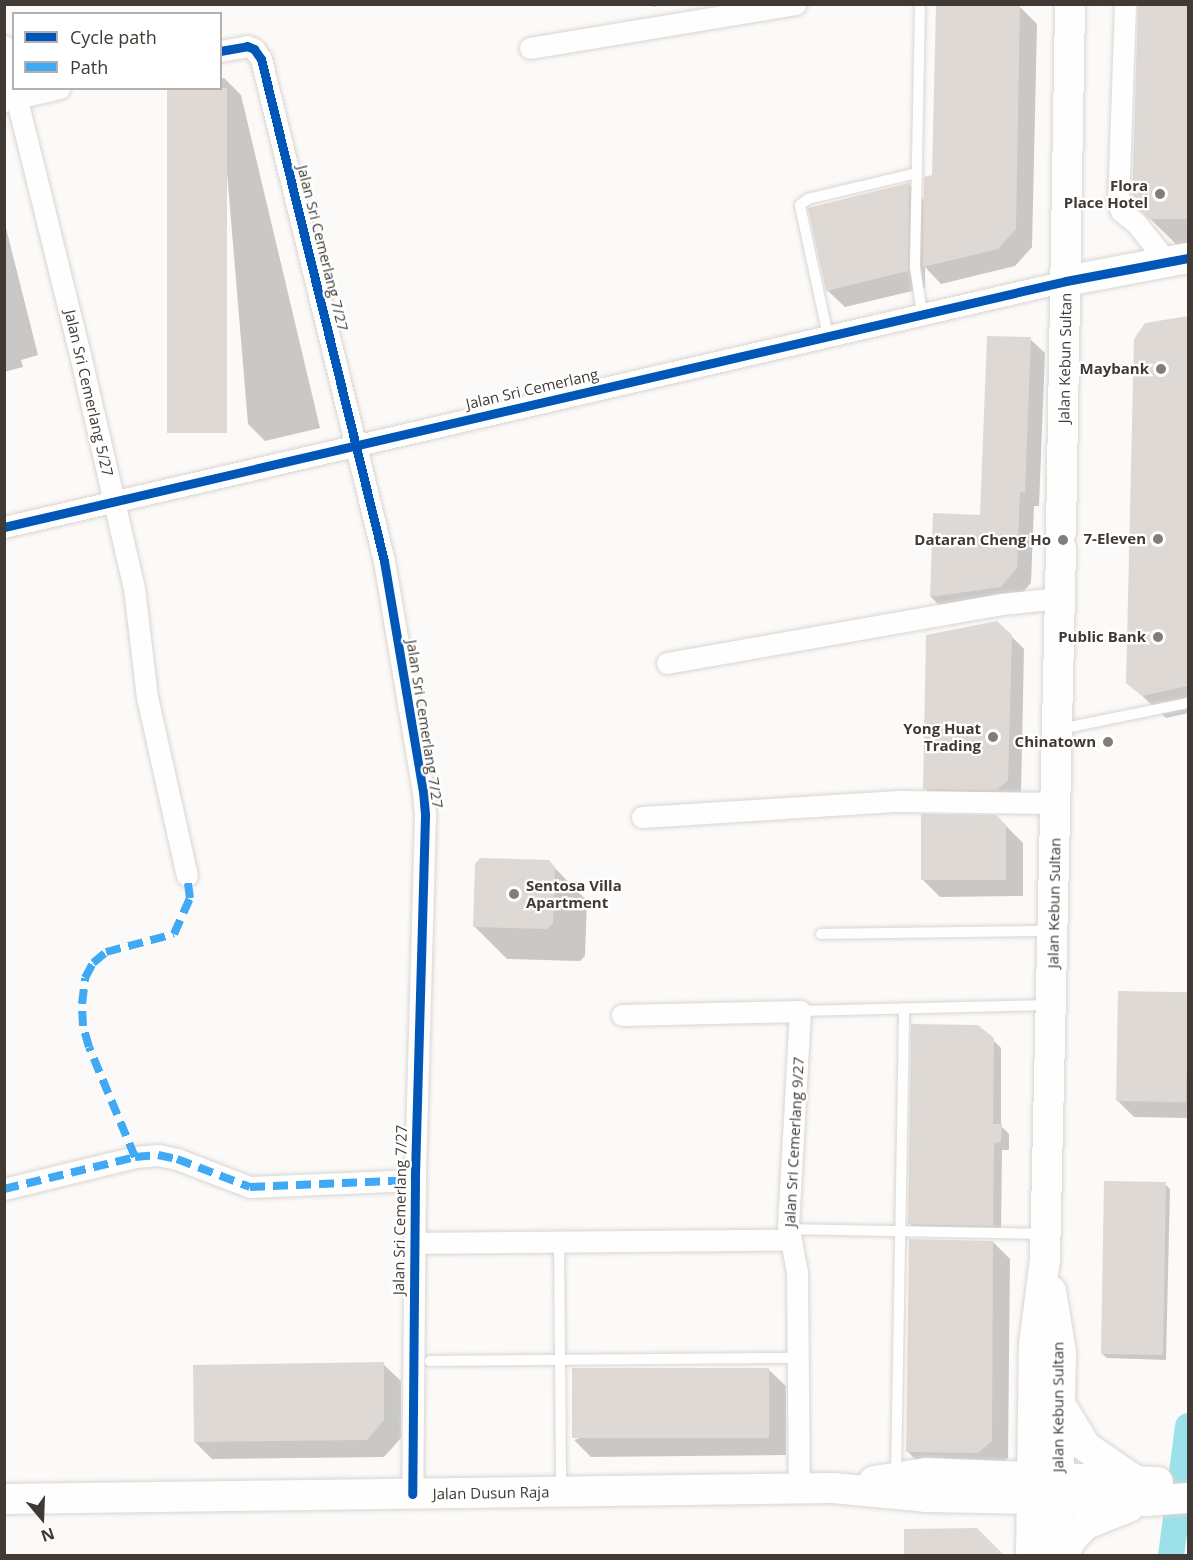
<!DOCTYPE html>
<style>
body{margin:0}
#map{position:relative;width:1193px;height:1560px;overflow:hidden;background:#fcfaf8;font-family:"Open Sans",sans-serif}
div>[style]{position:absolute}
.shadow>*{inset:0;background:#0003}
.canal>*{height:26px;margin:-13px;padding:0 13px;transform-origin:13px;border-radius:13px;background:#9ce1e9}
.building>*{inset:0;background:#ded9d5;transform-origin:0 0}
.roads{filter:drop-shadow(0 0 2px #dad5d1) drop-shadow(0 0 2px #dad5d1)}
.lane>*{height:10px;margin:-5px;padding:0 5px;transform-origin:5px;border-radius:5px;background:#fffefe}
.street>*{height:21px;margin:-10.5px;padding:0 10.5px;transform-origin:10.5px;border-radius:10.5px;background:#fffefe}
.secondary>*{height:30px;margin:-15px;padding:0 15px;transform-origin:15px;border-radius:15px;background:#fffefe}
.quiet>*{height:8px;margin-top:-4px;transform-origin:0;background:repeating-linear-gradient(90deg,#3fa9f5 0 15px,transparent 0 23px)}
.cycleway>*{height:9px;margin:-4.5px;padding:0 4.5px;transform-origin:4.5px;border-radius:4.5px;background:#0057b8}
.dots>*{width:16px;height:16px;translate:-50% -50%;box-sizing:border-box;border:3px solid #fff;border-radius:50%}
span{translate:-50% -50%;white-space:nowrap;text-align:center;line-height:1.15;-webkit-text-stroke:4.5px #fff;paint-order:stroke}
.poi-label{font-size:15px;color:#413a34;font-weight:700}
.right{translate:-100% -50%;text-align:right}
.left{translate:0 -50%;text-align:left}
.street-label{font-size:15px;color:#413a34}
.frame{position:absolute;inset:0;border:6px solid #413a34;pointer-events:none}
.legend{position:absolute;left:12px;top:12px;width:210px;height:78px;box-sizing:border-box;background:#fff;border:2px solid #b3b0ae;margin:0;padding:8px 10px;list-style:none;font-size:18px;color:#413a34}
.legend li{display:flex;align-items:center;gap:12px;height:30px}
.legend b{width:30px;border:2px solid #b3b0ae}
.north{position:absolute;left:12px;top:1488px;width:60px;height:60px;-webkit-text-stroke:4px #fff;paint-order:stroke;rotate:161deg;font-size:16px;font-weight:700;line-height:24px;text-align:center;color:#413a34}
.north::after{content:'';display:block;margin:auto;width:21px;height:27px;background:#413a34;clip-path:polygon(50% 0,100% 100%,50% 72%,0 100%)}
</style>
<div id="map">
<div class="shadow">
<i style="clip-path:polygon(651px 4px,667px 4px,653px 7px)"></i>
<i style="clip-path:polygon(1017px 4px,1037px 24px,1032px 247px,1015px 266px,941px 284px,925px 267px,925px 288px,845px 307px,827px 290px,909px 184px,925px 201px,934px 176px)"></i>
<i style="clip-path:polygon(1139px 4px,1188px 4px,1188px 244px,1176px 244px,1133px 202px)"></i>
<i style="clip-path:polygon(224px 78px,241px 95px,320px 428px,265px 441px,248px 424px,220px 88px,220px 79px)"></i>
<i style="clip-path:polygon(4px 220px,38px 355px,21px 360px,23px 367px,4px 372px)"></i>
<i style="clip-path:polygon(1188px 317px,1188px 713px,1166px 718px,1127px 682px,1146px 325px)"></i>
<i style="clip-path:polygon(1030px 339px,1045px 353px,1039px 506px,1034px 506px,1031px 583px,1015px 601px,945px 611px,931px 597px,981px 516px)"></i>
<i style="clip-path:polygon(1011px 636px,1024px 649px,1021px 793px,938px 801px,925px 788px)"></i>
<i style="clip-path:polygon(996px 816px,1023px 843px,1023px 896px,940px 897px,922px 879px)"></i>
<i style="clip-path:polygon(549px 862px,587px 901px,585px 956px,580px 961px,507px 959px,474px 926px)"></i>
<i style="clip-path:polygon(1119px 993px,1188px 994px,1188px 1118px,1134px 1117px,1117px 1100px)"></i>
<i style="clip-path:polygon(993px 1040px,1001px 1048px,1001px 1126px,1009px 1134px,1009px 1150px,1002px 1150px,1001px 1233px,917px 1231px,909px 1223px)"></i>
<i style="clip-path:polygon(1165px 1184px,1170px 1189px,1166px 1360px,1107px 1358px,1101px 1353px)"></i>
<i style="clip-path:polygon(993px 1242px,1010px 1259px,1008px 1458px,995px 1470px,925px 1469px,908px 1452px)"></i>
<i style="clip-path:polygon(383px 1364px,401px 1381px,401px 1438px,384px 1457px,212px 1459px,195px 1442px)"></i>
<i style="clip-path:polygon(768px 1369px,786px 1386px,786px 1455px,591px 1457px,574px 1440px)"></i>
</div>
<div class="canal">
<i style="left:1171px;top:1556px;width:131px;rotate:-82.5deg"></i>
</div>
<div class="building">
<i style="clip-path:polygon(936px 4px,1020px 4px,1016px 229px,998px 249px,923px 267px,924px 177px,932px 175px)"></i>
<i style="clip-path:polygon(1138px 4px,1188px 4px,1188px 219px,1149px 219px,1132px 203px)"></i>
<i style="left:167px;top:88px;width:60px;height:345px"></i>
<i style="clip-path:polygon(909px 183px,908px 271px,826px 291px,808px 208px)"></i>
<i style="clip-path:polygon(1188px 316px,1188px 686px,1142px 696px,1126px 683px,1134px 339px,1145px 323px)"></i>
<i style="clip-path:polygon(987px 336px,1031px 337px,1025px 493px,1020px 492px,1017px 568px,1001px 587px,930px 597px,933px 513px,980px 515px)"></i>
<i style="clip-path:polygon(997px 621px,1012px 635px,1008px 780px,997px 790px,923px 789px,926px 635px)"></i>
<i style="clip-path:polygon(921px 814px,996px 815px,1006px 825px,1006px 880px,921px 880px)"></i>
<i style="clip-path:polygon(480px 858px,549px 860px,555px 867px,553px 923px,547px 929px,473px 927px,475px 864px)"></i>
<i style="left:1118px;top:991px;width:70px;height:110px;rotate:1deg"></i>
<i style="clip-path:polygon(911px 1024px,978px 1025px,994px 1038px,993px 1124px,1002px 1124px,1001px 1142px,994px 1143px,993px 1226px,908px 1224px)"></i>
<i style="left:1104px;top:1181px;width:62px;height:173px;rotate:1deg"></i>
<i style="clip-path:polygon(909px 1239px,993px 1241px,992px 1441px,978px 1453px,906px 1452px)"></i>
<i style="clip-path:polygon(384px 1362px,384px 1420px,367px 1440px,194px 1442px,193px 1365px)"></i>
<i style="left:769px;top:1368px;width:70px;height:197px;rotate:90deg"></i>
<i style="clip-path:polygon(977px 1528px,1005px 1556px,904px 1556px,904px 1529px)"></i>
</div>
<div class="roads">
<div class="lane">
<i style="left:920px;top:4px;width:263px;rotate:91.1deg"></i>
<i style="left:915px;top:267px;width:48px;rotate:81.5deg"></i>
<i style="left:828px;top:336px;width:134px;rotate:-102.1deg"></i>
<i style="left:800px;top:205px;width:10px;rotate:-37deg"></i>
<i style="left:808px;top:199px;width:112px;rotate:-13.4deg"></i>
<i style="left:1060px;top:729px;width:131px;rotate:-11.5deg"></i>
<i style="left:821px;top:934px;width:229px;rotate:-0.8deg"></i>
<i style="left:800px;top:1011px;width:248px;rotate:-1.4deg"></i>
<i style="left:789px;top:1229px;width:254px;rotate:1.1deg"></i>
<i style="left:559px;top:1242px;width:249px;rotate:89.5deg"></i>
<i style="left:430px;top:1361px;width:368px;rotate:-0.5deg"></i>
<i style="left:896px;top:1475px;width:467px;rotate:-89deg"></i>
</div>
<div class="street">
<i style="left:1125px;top:4px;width:199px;rotate:92deg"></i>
<i style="left:1118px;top:203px;width:9px;rotate:69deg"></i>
<i style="left:1121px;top:211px;width:19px;rotate:39deg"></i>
<i style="left:1136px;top:223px;width:50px;rotate:51.5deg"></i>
<i style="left:4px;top:46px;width:42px;rotate:76.3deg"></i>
<i style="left:530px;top:48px;width:269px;rotate:-9.4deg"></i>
<i style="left:220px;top:51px;width:27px;rotate:-10deg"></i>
<i style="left:247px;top:46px;width:8px;rotate:23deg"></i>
<i style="left:254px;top:49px;width:12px;rotate:55deg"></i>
<i style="left:261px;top:59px;width:517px;rotate:76.23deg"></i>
<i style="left:384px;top:561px;width:233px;rotate:80.4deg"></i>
<i style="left:423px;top:791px;width:25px;rotate:85deg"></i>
<i style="left:425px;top:816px;width:364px;rotate:91.6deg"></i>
<i style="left:415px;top:1180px;width:314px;rotate:90.5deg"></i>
<i style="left:14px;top:88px;width:266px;rotate:76.1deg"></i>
<i style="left:78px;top:346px;width:248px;rotate:77deg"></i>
<i style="left:134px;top:588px;width:110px;rotate:83.2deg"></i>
<i style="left:147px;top:697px;width:183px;rotate:77.4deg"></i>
<i style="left:4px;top:101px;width:57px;rotate:-13.1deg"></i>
<i style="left:4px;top:527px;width:1090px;rotate:-13.04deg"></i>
<i style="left:667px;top:663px;width:339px;rotate:-10deg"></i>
<i style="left:1001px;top:604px;width:59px;rotate:-5.8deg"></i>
<i style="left:642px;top:817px;width:257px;rotate:-3.6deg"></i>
<i style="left:899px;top:801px;width:157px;rotate:0.7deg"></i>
<i style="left:622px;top:1015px;width:178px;rotate:-1.3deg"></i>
<i style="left:800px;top:1011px;width:213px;rotate:93.2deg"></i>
<i style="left:788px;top:1224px;width:49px;rotate:79.4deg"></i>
<i style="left:797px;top:1272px;width:217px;rotate:89.5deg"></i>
<i style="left:4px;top:1189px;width:135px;rotate:-13.7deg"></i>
<i style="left:135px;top:1157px;width:23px;rotate:-5deg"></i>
<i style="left:158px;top:1155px;width:19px;rotate:12deg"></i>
<i style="left:177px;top:1159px;width:78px;rotate:21deg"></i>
<i style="left:250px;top:1187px;width:165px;rotate:-2.4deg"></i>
<i style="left:414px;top:1243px;width:377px;rotate:-0.5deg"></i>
</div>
<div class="secondary">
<i style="left:1066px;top:281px;width:124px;rotate:-10.7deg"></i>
<i style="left:1061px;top:532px;width:528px;rotate:-89.02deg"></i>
<i style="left:1051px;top:1291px;width:62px;rotate:80.7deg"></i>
<i style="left:1061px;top:1352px;width:204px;rotate:91.1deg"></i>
<i style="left:1060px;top:1404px;width:50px;rotate:58.8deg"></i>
<i style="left:1086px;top:1447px;width:57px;rotate:34.2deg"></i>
<i style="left:874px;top:1481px;width:53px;rotate:-8.7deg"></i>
<i style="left:926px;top:1473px;width:232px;rotate:2.2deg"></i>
<i style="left:4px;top:1499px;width:829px;rotate:-0.76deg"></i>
<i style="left:833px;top:1488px;width:93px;rotate:5.5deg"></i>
<i style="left:926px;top:1497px;width:220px;rotate:1deg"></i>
<i style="left:1146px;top:1501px;width:42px;rotate:-4.1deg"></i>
<i style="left:1031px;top:1556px;width:211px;rotate:-89.2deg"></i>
<i style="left:1034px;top:1345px;width:87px;rotate:-82.7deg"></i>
<i style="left:1045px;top:1259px;width:711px;rotate:-88.71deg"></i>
<i style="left:1062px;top:1556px;width:22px;rotate:-60deg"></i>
<i style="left:1073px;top:1537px;width:18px;rotate:-45deg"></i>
<i style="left:1086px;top:1524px;width:46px;rotate:-21.6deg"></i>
</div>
</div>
<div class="quiet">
<i style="left:135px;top:1157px;width:119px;rotate:-112.7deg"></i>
<i style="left:89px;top:1047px;width:22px;rotate:-106deg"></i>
<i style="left:83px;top:1026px;width:22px;rotate:-93deg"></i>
<i style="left:82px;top:1004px;width:26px;rotate:-83deg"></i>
<i style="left:85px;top:978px;width:17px;rotate:-62deg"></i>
<i style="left:93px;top:963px;width:17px;rotate:-40deg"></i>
<i style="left:106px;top:952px;width:70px;rotate:-14.8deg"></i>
<i style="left:174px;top:934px;width:39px;rotate:-66deg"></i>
<i style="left:190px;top:898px;width:22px;rotate:-98deg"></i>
<i style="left:4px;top:1189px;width:135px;rotate:-13.7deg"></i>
<i style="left:135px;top:1157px;width:23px;rotate:-5deg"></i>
<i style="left:158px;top:1155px;width:19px;rotate:12deg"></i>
<i style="left:177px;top:1159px;width:78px;rotate:21deg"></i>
<i style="left:250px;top:1187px;width:165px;rotate:-2.4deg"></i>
</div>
<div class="cycleway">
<i style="left:220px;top:51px;width:27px;rotate:-10deg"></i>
<i style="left:247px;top:46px;width:8px;rotate:23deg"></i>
<i style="left:254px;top:49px;width:12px;rotate:55deg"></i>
<i style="left:261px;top:59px;width:517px;rotate:76.23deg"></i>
<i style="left:384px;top:561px;width:233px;rotate:80.4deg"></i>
<i style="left:423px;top:791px;width:25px;rotate:85deg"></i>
<i style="left:425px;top:816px;width:364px;rotate:91.6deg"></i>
<i style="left:415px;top:1180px;width:314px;rotate:90.5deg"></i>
<i style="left:4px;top:527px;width:1090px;rotate:-13.04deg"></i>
<i style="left:1066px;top:281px;width:124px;rotate:-10.7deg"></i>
</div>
<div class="dots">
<i style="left:1160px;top:194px;background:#827d79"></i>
<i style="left:1161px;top:369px;background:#827d79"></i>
<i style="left:1158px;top:539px;background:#827d79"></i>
<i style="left:1063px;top:540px;background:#827d79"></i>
<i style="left:1158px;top:637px;background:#827d79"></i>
<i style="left:993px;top:737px;background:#827d79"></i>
<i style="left:1108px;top:742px;background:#827d79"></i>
<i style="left:514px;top:894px;background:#827d79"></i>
</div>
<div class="poi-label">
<span class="right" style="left:1148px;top:194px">Flora<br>Place Hotel</span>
<span class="right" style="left:1149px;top:369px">Maybank</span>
<span class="right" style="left:1146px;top:539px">7-Eleven</span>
<span class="right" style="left:1051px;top:540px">Dataran Cheng Ho</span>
<span class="right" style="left:1146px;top:637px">Public Bank</span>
<span class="right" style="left:981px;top:737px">Yong Huat<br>Trading</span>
<span class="right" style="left:1096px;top:742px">Chinatown</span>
<span class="left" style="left:526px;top:894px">Sentosa Villa<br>Apartment</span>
</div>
<div class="street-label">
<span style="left:323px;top:248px;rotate:76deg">Jalan Sri Cemerlang 7/27</span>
<span style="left:1065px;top:358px;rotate:-89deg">Jalan Kebun Sultan</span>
<span style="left:532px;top:389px;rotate:-13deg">Jalan Sri Cemerlang</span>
<span style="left:89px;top:393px;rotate:77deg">Jalan Sri Cemerlang 5/27</span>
<span style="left:425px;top:724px;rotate:81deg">Jalan Sri Cemerlang 7/27</span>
<span style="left:1054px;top:903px;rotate:-89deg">Jalan Kebun Sultan</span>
<span style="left:794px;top:1142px;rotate:-87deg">Jalan Sri Cemerlang 9/27</span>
<span style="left:400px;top:1210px;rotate:-89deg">Jalan Sri Cemerlang 7/27</span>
<span style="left:1058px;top:1407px;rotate:-90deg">Jalan Kebun Sultan</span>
<span style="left:491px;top:1493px;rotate:-1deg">Jalan Dusun Raja</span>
</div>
<div class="frame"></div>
<ul class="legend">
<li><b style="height:8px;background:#0057b8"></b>Cycle path</li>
<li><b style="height:8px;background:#3fa9f5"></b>Path</li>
</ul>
<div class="north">N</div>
</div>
